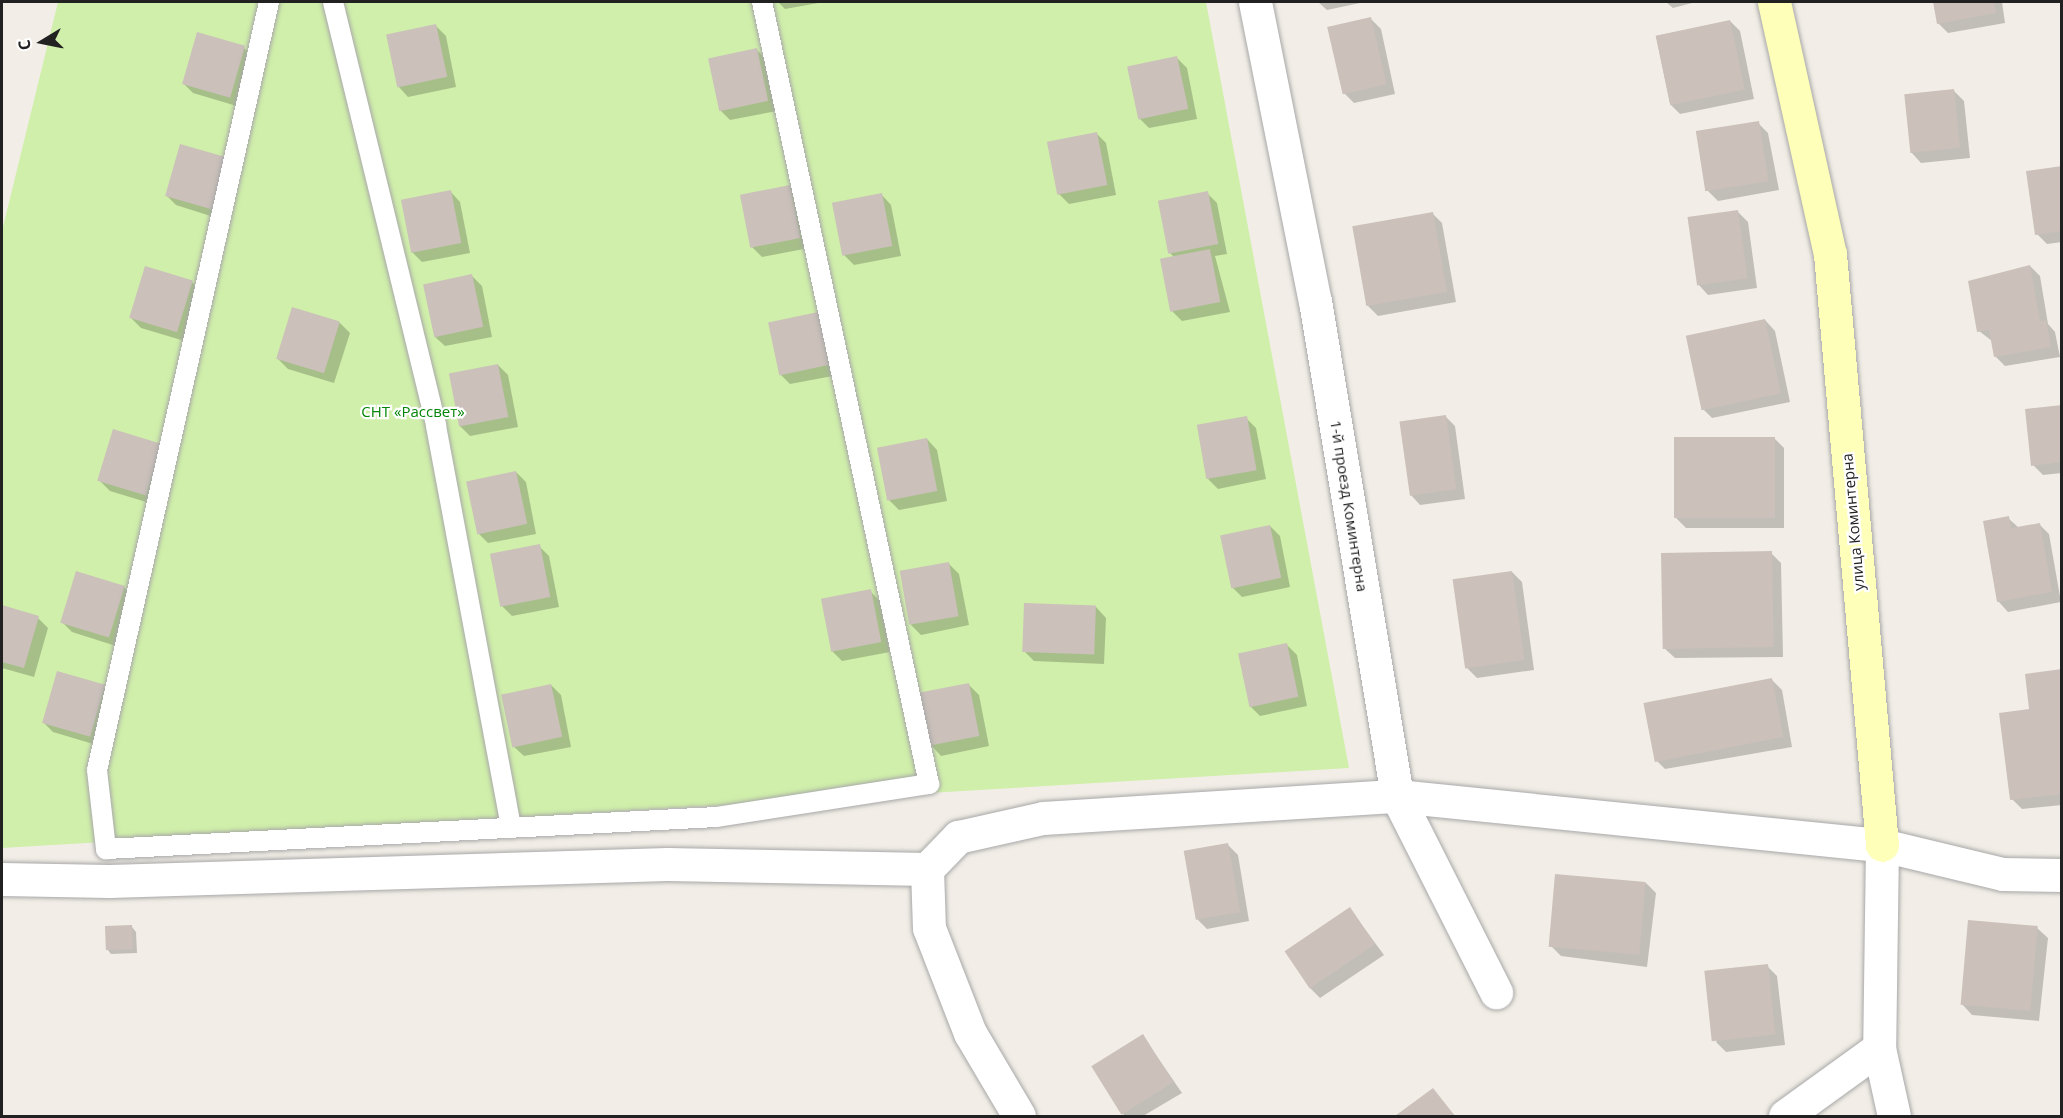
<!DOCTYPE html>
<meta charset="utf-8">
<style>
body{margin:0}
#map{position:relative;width:2063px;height:1118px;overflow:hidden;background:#f2eee7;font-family:"Open Sans",sans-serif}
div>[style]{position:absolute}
.grass>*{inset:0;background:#d0efaa}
.shadow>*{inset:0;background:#0003}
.building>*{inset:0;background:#cbc0ba;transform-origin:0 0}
.roads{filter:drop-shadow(0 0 2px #a8a8a8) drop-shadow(0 0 2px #a8a8a8)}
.lane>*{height:20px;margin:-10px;padding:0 10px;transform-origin:10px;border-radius:10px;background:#fff}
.street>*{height:33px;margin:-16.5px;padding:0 16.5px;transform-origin:16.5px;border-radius:16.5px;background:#fff}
.secondary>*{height:33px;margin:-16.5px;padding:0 16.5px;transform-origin:16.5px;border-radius:16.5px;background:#feffb9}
span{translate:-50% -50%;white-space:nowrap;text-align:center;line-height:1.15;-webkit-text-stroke:4.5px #fff;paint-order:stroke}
.park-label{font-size:15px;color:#048608}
.street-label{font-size:15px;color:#212121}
.frame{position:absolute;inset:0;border:3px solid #212121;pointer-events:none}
.north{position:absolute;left:12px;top:12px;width:60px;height:60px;-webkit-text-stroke:4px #fff;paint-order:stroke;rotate:260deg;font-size:16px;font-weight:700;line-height:24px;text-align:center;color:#212121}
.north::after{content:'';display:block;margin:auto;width:21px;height:27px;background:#212121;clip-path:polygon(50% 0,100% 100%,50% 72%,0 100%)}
</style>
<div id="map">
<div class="grass">
<i style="clip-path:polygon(58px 2px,1206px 2px,1349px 768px,2px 848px,2px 231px)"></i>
</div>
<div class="shadow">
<i style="clip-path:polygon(778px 2px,824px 2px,785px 9px)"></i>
<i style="clip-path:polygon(1318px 2px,1365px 2px,1327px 10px)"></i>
<i style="clip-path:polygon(1666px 2px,1696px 2px,1673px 8px)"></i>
<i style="clip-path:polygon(1934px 2px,2002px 2px,2005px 23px,1948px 33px,1938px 23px)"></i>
<i style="clip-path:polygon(1371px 19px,1381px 29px,1395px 94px,1354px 103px,1344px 93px)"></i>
<i style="clip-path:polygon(1730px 21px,1740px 31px,1754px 99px,1680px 114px,1670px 104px,1656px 36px)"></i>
<i style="clip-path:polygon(436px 26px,446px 36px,456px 87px,408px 97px,398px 86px)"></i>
<i style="clip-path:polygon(244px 48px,254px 58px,240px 107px,193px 93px,183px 83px)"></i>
<i style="clip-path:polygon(757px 50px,767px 60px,777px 111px,730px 120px,720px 110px)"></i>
<i style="clip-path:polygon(1177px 58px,1187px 68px,1197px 119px,1149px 128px,1139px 118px)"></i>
<i style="clip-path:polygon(1954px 91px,1964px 101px,1970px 158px,1921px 163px,1911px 152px)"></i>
<i style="clip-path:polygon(1758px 123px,1768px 133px,1779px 190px,1718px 201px,1708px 191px)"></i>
<i style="clip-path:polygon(1096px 133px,1106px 143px,1116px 195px,1069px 204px,1059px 194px)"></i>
<i style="clip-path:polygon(228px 160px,223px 220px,176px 205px,166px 195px)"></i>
<i style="clip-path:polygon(2062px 167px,2062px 242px,2047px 244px,2037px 234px)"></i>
<i style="clip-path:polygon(790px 186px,800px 196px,809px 248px,762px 257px,752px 247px,742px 196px)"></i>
<i style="clip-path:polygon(450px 191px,460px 202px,470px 253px,422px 262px,412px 252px)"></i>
<i style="clip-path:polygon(1207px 193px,1217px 203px,1227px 254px,1215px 256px,1230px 312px,1182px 321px,1172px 311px,1174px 257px,1170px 253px)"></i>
<i style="clip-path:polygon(881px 194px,891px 205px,901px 256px,854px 265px,844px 255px)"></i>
<i style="clip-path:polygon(1738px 212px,1748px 222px,1757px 288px,1708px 295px,1698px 284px)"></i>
<i style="clip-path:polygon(1432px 213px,1442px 223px,1456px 302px,1378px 316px,1368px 306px)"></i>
<i style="clip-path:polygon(2030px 266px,2040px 276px,2048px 324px,2055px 332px,2060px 357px,2005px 366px,1995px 356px,1992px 341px,1979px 331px)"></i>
<i style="clip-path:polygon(472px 276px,482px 286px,492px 337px,445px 346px,434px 336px)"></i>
<i style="clip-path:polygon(192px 282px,202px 292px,188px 342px,141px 328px,131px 318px)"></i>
<i style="clip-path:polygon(818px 313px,828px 324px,838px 375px,790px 384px,780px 374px)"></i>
<i style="clip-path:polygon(1765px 320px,1775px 331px,1790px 402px,1712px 418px,1702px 408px)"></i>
<i style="clip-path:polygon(340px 323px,350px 333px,334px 383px,288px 369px,278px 359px)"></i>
<i style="clip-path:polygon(498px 365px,508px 375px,518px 427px,470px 436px,460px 426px)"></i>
<i style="clip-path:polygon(2062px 407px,2062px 473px,2043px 475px,2033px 465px)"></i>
<i style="clip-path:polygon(1445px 416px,1455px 426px,1465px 499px,1420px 505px,1410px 494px)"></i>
<i style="clip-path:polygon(1246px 418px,1256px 428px,1266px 479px,1218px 489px,1208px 479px)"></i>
<i style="clip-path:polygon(1774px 438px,1784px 448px,1784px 528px,1686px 528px,1676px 518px)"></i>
<i style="clip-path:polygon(927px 439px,937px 450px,947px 501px,899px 510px,889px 500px)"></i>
<i style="clip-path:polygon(161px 446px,156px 505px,110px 491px,100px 481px)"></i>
<i style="clip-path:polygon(516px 472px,526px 482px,536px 534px,488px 543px,478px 533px)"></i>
<i style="clip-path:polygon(2008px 518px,2019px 528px,2039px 524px,2049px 534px,2061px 602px,2008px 612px,1998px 601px)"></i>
<i style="clip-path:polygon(1270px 526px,1280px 536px,1290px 587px,1242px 597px,1232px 587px)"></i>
<i style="clip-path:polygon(539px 546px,549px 556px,559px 607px,512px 616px,502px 606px)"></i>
<i style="clip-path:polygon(1771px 553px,1781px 563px,1783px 657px,1675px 658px,1664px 648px)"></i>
<i style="clip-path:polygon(949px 564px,959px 574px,969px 625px,921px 635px,911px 625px)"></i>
<i style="clip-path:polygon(1512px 572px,1522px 582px,1534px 670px,1477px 678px,1467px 668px)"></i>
<i style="clip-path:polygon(124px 587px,134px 597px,119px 647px,72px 632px,62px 622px)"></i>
<i style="clip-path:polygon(870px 591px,880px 601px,890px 652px,842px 661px,832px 651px)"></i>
<i style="clip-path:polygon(2px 607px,38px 618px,48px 628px,34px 677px,2px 668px)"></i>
<i style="clip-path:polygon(1096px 607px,1106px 618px,1104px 664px,1034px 661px,1024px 651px)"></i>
<i style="clip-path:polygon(1287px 645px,1297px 655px,1307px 706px,1260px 716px,1250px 706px)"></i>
<i style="clip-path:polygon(2062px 670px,2062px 805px,2022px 809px,2012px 799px,2031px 710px)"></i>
<i style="clip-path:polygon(1772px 680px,1782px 690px,1792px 747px,1665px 769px,1655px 759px)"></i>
<i style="clip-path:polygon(551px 685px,561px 695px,571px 747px,524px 756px,513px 746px)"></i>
<i style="clip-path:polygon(969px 685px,979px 695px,989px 746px,941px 756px,931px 745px)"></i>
<i style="clip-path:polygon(104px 687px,114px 697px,100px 746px,53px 732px,43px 722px)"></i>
<i style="clip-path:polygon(1228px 845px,1238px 855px,1249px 921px,1207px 929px,1197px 919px)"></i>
<i style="clip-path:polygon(1646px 883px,1656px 893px,1647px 967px,1561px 956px,1551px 946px)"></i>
<i style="clip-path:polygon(1350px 909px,1384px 955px,1320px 998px,1310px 988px)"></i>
<i style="clip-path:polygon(132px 927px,136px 932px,137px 953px,111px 954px,107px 949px)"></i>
<i style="clip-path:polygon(2037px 928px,2048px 938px,2039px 1021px,1972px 1015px,1962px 1004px)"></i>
<i style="clip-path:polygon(1767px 966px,1777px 976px,1785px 1045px,1726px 1052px,1716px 1042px)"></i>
<i style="clip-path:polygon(1143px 1036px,1182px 1093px,1143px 1116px,1125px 1116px,1122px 1113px)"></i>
<i style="clip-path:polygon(1432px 1090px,1455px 1116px,1398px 1116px)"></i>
</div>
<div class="building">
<i style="clip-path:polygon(1933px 2px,1994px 2px,1996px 13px,1937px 24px)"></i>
<i style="left:1371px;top:17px;width:69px;height:45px;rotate:77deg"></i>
<i style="left:1730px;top:20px;width:71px;height:76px;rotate:78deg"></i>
<i style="left:436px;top:24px;width:54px;height:51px;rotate:78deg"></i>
<i style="left:197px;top:32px;width:50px;height:54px;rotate:16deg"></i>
<i style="left:757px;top:48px;width:54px;height:50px;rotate:78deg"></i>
<i style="left:1177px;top:56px;width:54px;height:51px;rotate:78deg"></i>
<i style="left:1954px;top:89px;width:59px;height:50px;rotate:84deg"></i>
<i style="left:1759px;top:121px;width:61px;height:64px;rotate:81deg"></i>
<i style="left:1097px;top:132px;width:54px;height:51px;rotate:79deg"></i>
<i style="left:180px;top:144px;width:51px;height:54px;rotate:16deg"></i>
<i style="clip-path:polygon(2062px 166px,2062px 231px,2035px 235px,2026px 171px)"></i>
<i style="left:790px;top:185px;width:54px;height:51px;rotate:79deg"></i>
<i style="left:451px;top:190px;width:54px;height:51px;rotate:79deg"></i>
<i style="left:1208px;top:191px;width:54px;height:51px;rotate:79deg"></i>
<i style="left:882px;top:193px;width:54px;height:51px;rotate:79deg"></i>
<i style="left:1738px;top:210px;width:69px;height:51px;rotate:82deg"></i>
<i style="left:1433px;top:212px;width:81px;height:82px;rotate:80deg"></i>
<i style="left:1210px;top:249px;width:54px;height:51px;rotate:79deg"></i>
<i style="clip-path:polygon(2030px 265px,2040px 321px,2046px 320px,2051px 347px,1994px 357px,1989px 330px,1977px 332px,1968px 281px)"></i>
<i style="left:145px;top:266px;width:50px;height:54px;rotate:17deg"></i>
<i style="left:472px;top:274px;width:54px;height:50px;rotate:78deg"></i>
<i style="left:292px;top:307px;width:50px;height:54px;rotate:17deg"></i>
<i style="left:818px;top:312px;width:54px;height:51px;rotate:78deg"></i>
<i style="left:1765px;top:319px;width:76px;height:81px;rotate:78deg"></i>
<i style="left:498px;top:364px;width:54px;height:50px;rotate:79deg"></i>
<i style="clip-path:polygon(2062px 405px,2062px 462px,2031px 466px,2025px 409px)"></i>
<i style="left:1446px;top:415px;width:75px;height:47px;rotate:82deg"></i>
<i style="left:1247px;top:416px;width:55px;height:51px;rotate:80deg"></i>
<i style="left:113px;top:429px;width:51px;height:54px;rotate:17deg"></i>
<i style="left:1674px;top:437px;width:101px;height:81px"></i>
<i style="left:927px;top:438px;width:54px;height:51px;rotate:79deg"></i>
<i style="left:516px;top:471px;width:54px;height:51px;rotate:78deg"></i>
<i style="clip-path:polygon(2009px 516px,2011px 528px,2040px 523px,2052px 592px,1997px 602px,1983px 521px)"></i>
<i style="left:1270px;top:525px;width:54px;height:51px;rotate:78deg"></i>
<i style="left:540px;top:544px;width:54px;height:51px;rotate:79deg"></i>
<i style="left:1772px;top:551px;width:96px;height:111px;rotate:89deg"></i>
<i style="left:949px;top:562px;width:55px;height:50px;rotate:80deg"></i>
<i style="left:76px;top:571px;width:51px;height:54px;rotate:17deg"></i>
<i style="left:1512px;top:571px;width:90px;height:60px;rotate:82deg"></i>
<i style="left:871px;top:589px;width:54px;height:51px;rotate:79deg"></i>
<i style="left:1024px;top:603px;width:72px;height:49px;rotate:2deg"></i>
<i style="clip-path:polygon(2px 605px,39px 616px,24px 668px,2px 662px)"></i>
<i style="left:1287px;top:643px;width:55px;height:50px;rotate:78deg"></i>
<i style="clip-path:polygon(2062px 669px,2062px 794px,2010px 800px,1999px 713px,2029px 709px,2025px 674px)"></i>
<i style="left:57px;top:671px;width:50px;height:54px;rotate:16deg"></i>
<i style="left:1772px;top:678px;width:60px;height:131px;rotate:79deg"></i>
<i style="left:969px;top:683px;width:54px;height:50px;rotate:79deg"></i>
<i style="left:551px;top:684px;width:54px;height:51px;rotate:78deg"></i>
<i style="left:1228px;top:843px;width:70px;height:45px;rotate:80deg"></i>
<i style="left:1555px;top:874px;width:91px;height:73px;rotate:5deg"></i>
<i style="left:1350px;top:907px;width:45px;height:79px;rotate:56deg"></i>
<i style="left:1968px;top:920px;width:70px;height:85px;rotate:5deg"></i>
<i style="left:132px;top:925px;width:24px;height:27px;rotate:88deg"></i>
<i style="left:1768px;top:964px;width:71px;height:64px;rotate:84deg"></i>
<i style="left:1143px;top:1034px;width:57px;height:61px;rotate:58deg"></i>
<i style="clip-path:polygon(1433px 1088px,1455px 1116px,1395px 1116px)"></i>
</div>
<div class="roads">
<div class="lane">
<i style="left:269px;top:2px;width:787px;rotate:102.62deg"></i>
<i style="left:97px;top:770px;width:80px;rotate:83.5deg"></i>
<i style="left:106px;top:849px;width:611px;rotate:-3deg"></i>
<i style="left:716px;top:817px;width:216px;rotate:-8.8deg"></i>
<i style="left:929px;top:784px;width:800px;rotate:-102.05deg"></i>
<i style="left:333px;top:2px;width:436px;rotate:76.3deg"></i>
<i style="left:436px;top:426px;width:408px;rotate:79.4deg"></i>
</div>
<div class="street">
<i style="left:1255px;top:2px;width:305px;rotate:78.7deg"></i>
<i style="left:1315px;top:301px;width:502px;rotate:80.59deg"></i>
<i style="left:1397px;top:796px;width:220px;rotate:63.2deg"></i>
<i style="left:1882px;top:845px;width:203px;rotate:90.8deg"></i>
<i style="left:1879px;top:1048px;width:70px;rotate:77.6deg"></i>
<i style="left:927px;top:869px;width:59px;rotate:88.1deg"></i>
<i style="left:929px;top:928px;width:113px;rotate:68.7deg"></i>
<i style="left:970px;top:1033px;width:96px;rotate:59.4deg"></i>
<i style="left:2px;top:879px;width:107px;rotate:1.1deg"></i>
<i style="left:109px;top:881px;width:558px;rotate:-1.75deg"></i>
<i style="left:667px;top:864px;width:260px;rotate:1.1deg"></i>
<i style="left:927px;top:869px;width:45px;rotate:-45.9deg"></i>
<i style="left:958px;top:837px;width:87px;rotate:-12.6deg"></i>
<i style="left:1043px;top:818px;width:355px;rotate:-3.6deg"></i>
<i style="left:1397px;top:796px;width:487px;rotate:5.8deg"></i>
<i style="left:1882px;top:845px;width:124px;rotate:13.5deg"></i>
<i style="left:2003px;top:874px;width:59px;rotate:1deg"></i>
<i style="left:1785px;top:1116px;width:116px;rotate:-35.9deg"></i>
</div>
<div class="secondary">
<i style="left:1774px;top:2px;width:258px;rotate:77.5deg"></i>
<i style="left:1830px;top:254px;width:593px;rotate:84.97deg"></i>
</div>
</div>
<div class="park-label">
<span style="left:413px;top:412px">СНТ «Рассвет»</span>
</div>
<div class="street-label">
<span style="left:1349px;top:506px;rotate:81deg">1-й проезд Коминтерна</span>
<span style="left:1853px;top:522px;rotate:-95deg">улица Коминтерна</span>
</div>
<div class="frame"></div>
<div class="north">С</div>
</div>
